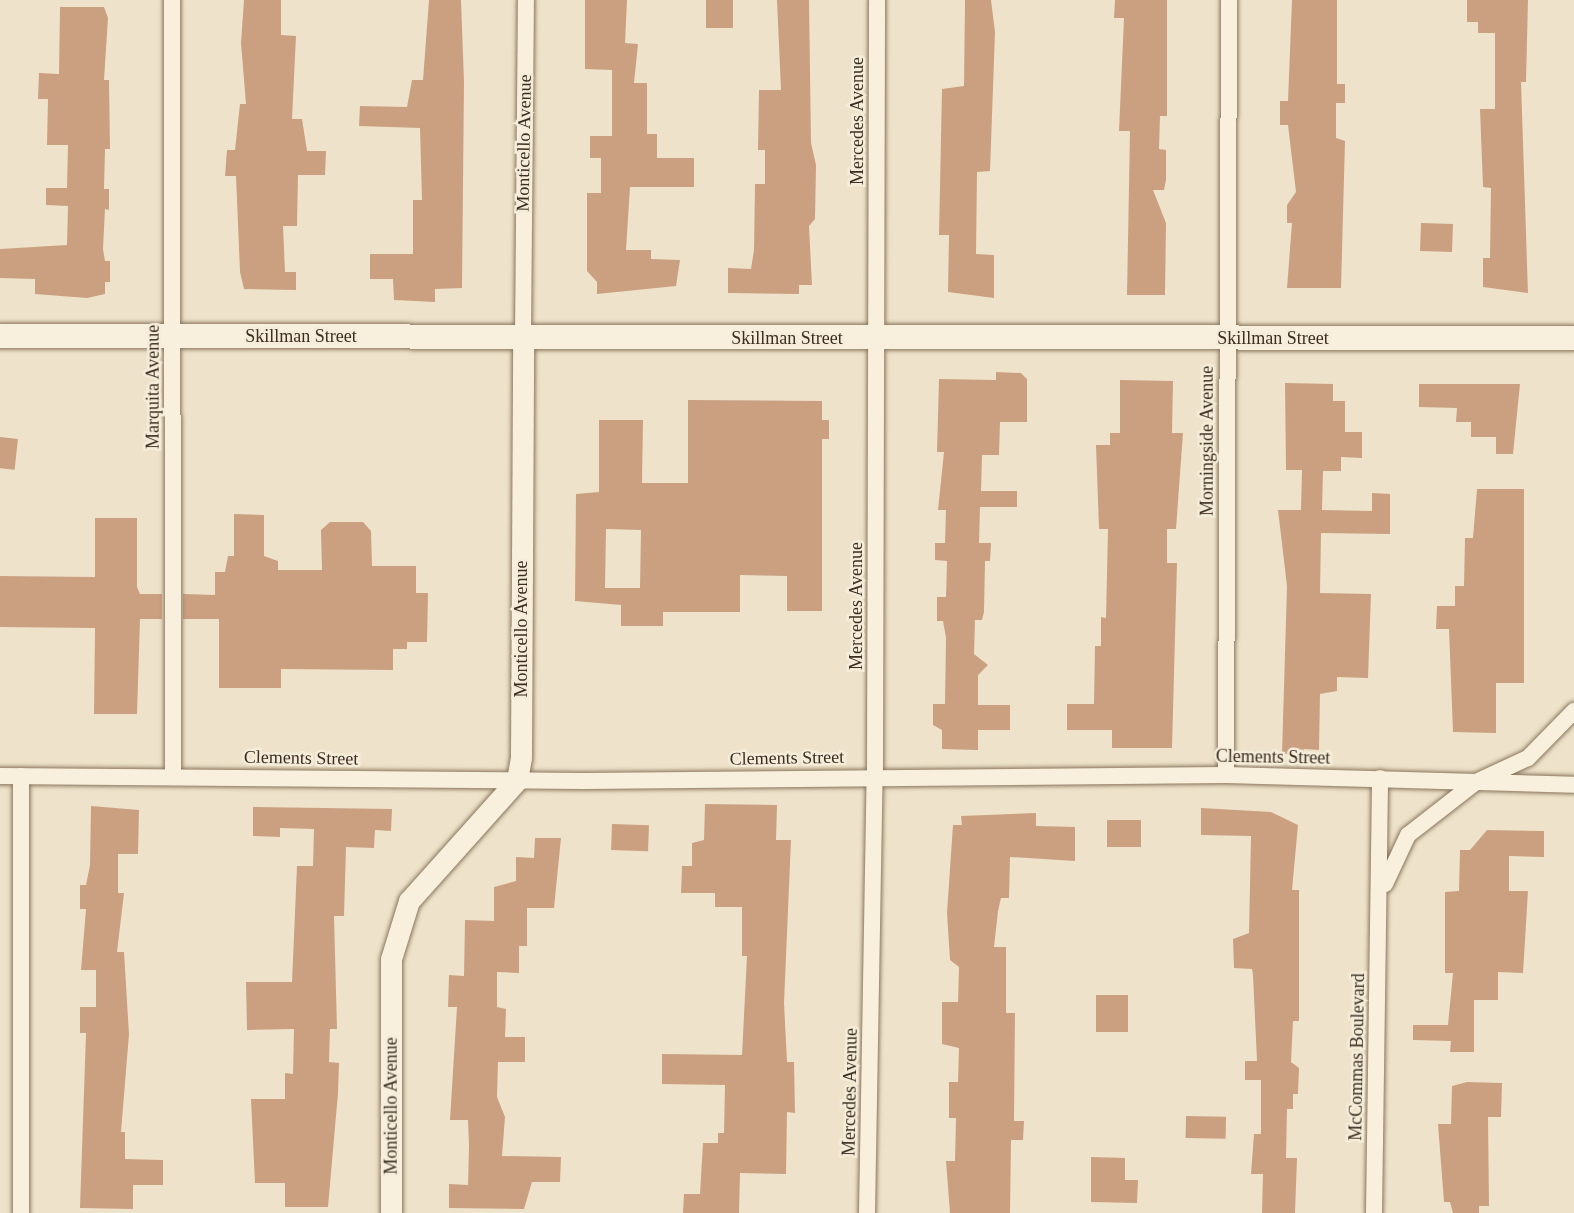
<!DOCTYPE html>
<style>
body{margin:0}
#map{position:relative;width:1574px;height:1213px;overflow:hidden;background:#eee3ca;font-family:Georgia,serif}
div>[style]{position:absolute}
.building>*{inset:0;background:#caa081;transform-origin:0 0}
.roads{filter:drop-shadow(0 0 2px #8a765e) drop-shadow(0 0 2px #8a765e)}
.minor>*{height:16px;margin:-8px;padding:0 8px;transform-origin:8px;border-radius:8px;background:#f8f0dd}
.tertiary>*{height:21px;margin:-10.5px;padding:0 10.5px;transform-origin:10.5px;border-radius:10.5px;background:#f8f0dd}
.secondary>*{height:24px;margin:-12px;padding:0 12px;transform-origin:12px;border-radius:12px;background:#f8f0dd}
span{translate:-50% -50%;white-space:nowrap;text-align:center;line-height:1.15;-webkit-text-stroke:5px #f5edd9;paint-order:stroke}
.street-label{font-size:18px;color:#3b2e21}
</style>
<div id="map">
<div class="building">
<i style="clip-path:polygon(244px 0,281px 0,281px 35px,296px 36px,292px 119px,302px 119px,307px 151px,326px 151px,325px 175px,298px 175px,297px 226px,283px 226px,285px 272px,296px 272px,296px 290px,244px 289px,240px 272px,236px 176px,225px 176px,227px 150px,235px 150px,240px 104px,246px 104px,241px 43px)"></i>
<i style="clip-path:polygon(429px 0,461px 0,464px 82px,462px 288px,435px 289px,435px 302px,394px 300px,393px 279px,370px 279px,370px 254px,413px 254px,413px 200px,422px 200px,420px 128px,359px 126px,360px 106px,407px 107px,412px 80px,423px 80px)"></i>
<i style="clip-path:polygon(585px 0,627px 0,625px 43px,638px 44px,634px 83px,647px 83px,647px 134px,657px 134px,657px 158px,694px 158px,694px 187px,630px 187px,626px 250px,651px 250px,651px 259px,680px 260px,676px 286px,597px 294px,597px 282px,587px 271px,587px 193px,601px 193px,601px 158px,590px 158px,590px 136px,612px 136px,612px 70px,585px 69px)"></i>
<i style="left:706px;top:0;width:27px;height:28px"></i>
<i style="clip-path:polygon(777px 0,809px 0,811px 143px,816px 165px,815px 219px,809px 226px,812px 285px,799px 285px,799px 294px,728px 293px,728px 268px,751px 269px,754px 250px,755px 184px,765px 184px,765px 150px,758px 150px,759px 90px,781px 90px)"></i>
<i style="clip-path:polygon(965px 0,991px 0,995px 32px,990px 171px,977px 172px,976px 254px,994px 255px,994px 298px,948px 292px,949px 235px,939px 235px,942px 89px,964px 86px)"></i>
<i style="clip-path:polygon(1115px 0,1167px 0,1167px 116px,1160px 116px,1159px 149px,1166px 150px,1166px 180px,1164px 190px,1153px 190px,1166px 223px,1165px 295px,1127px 295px,1130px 131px,1119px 131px,1124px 18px,1114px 18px)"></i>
<i style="clip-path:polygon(1292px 0,1337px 0,1337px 84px,1345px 84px,1345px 103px,1336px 103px,1336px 138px,1345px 141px,1341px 288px,1287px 288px,1292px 223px,1287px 223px,1287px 205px,1296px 192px,1288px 125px,1280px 125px,1280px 101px,1288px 101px)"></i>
<i style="clip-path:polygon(1467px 0,1528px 0,1526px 82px,1521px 82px,1528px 293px,1483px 287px,1483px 258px,1490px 258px,1491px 188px,1483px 187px,1480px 109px,1495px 109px,1495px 33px,1478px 33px,1478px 22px,1467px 22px)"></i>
<i style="clip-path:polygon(60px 7px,104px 7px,108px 18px,104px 80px,109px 80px,110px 149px,105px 149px,104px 189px,109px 189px,109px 210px,105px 209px,103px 249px,105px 261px,110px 261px,110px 282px,105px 282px,105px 294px,87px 298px,35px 294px,35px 279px,0 278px,0 249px,67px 245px,68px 206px,46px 205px,46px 188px,67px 188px,68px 145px,47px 145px,48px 99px,38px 99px,39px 73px,59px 74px)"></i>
<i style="left:1421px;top:223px;width:32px;height:28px;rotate:2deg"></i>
<i style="clip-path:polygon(996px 372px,1021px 373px,1027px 379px,1027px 422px,1000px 422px,999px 455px,982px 455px,981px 491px,1017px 491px,1017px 507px,980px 507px,979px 543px,991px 543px,990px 561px,985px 561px,984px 612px,982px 620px,975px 620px,974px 654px,988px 665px,978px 675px,978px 705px,1010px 705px,1010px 730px,978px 730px,978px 750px,942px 749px,942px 730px,933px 725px,933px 704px,945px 704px,946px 638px,943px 621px,937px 621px,937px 597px,946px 597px,947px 561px,935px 560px,935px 543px,945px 543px,946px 510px,938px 510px,944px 452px,937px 452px,939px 379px,996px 380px)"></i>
<i style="clip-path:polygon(1120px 380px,1173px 381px,1172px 433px,1183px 433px,1176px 529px,1167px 529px,1167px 563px,1177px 563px,1172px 748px,1112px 748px,1112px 730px,1067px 730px,1067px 704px,1094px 704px,1095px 646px,1101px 646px,1101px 617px,1106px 618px,1108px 529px,1099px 529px,1096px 445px,1110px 445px,1110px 433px,1120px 433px)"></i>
<i style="clip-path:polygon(1285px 383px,1333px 384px,1333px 401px,1345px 401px,1345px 432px,1362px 432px,1362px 458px,1341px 457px,1341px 471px,1323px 471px,1322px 510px,1372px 511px,1372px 493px,1390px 494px,1390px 534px,1321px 533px,1320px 593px,1371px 594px,1368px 678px,1337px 677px,1337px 691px,1320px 694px,1319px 750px,1304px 749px,1304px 754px,1282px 754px,1287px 586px,1278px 510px,1301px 510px,1302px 470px,1286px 470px)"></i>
<i style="clip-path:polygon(1419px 384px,1520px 384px,1513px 454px,1496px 454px,1496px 437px,1471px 437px,1471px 422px,1456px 422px,1457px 408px,1419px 407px)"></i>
<i style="clip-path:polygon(evenodd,688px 400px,822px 401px,822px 420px,829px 420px,829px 439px,822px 439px,822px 611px,787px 611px,787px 576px,740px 575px,740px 612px,663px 612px,663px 626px,621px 626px,621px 605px,575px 601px,576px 494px,599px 492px,599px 420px,643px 420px,642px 483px,688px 483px,688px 400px,606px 529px,641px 530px,640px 588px,605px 588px,606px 529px)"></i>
<i style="left:0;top:437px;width:18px;height:31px;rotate:6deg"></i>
<i style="clip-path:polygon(1477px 489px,1524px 489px,1524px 683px,1496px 683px,1496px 733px,1453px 732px,1449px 629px,1436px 629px,1437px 606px,1455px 606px,1455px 586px,1464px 586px,1465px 538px,1473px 538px)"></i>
<i style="clip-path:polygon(234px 514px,264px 515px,264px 556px,278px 561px,278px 570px,322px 570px,321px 530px,330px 522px,363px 522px,371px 531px,372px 566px,416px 566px,416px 593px,428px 593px,427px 642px,407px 642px,407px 649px,393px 649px,393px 670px,281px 669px,281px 688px,219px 688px,219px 619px,183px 619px,183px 594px,215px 595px,215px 572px,225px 572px,228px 556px,234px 556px)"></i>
<i style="clip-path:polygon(95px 518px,137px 518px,137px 587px,140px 594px,162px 594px,162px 619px,140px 619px,137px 714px,94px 714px,95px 628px,0 627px,0 576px,95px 577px)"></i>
<i style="clip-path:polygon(705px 804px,777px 805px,776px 840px,791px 840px,784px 1003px,787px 1062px,794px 1062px,795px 1113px,787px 1112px,786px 1174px,740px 1173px,739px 1213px,683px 1213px,684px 1194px,700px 1194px,703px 1143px,718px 1143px,718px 1133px,724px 1133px,725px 1085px,662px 1084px,662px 1054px,742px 1055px,747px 956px,742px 956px,742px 907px,715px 907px,715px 893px,681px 893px,682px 866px,692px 866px,692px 843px,704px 840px)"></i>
<i style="clip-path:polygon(91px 806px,139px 810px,138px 854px,118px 854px,118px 893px,124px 893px,117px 952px,124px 952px,129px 1034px,121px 1132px,125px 1132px,125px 1159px,163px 1160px,163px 1185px,133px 1185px,133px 1209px,80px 1208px,86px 1033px,80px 1033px,80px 1007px,96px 1007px,96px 970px,81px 970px,86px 909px,80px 909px,80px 885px,86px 885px,90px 865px)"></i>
<i style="clip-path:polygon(253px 807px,392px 809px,391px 831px,375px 830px,374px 848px,346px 847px,344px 916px,334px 916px,337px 1029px,330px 1029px,329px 1062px,339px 1063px,338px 1093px,328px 1207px,285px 1207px,285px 1183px,255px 1183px,251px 1099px,285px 1099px,285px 1073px,293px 1074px,294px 1029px,247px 1030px,246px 982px,292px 982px,297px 866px,313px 866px,314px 829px,280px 828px,280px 837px,253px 836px)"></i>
<i style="clip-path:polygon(1201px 808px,1271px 812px,1298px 825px,1292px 890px,1299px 890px,1299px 1021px,1293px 1021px,1291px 1062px,1299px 1068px,1298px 1094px,1293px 1094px,1293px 1109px,1287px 1109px,1286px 1158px,1297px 1158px,1295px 1213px,1262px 1213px,1263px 1174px,1251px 1174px,1254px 1134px,1261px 1134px,1261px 1080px,1245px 1080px,1245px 1061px,1257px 1061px,1253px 975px,1252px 969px,1234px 968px,1233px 939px,1249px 933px,1251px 836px,1201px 835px)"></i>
<i style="clip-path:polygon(1036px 813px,1036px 826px,1075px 827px,1075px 861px,1010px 857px,1009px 898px,1001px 898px,998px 911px,994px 947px,1006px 947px,1006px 1013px,1015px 1013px,1014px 1121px,1024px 1121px,1023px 1140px,1011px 1140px,1010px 1213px,950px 1213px,946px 1161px,955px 1161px,956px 1118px,949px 1118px,949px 1082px,958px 1082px,959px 1048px,942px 1044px,942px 1002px,958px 1002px,959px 967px,950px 960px,947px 913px,953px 825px,962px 825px,961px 816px)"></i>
<i style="left:1107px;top:820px;width:34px;height:27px"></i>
<i style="left:612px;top:824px;width:37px;height:26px;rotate:2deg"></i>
<i style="clip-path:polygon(1487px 830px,1544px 831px,1544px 857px,1509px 856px,1509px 891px,1528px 891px,1523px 973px,1498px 972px,1498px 1000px,1474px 1000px,1474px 1052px,1450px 1052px,1451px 1041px,1413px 1040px,1413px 1025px,1448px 1025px,1453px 973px,1445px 973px,1445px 892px,1459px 891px,1460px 850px,1470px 850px)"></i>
<i style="clip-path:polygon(535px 838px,561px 838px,554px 908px,527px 908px,527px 946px,519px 946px,519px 973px,497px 972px,497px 1007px,506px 1009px,505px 1037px,525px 1037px,525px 1062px,498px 1062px,497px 1097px,505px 1117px,502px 1156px,561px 1157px,560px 1182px,532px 1182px,524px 1209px,449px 1208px,449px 1184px,468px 1185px,469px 1146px,468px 1120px,450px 1120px,457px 1007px,448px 1007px,449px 975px,464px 976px,465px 920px,494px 921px,494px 887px,516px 881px,516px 857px,534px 858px)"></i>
<i style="left:1096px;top:995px;width:32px;height:37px"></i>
<i style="clip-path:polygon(1467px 1082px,1502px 1083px,1501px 1117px,1488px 1117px,1489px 1206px,1479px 1206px,1479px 1213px,1453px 1213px,1450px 1202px,1444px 1202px,1438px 1124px,1451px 1124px,1452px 1086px)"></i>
<i style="left:1186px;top:1116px;width:40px;height:22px;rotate:1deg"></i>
<i style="clip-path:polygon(1091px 1157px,1125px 1158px,1125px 1180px,1138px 1180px,1137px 1203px,1091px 1202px)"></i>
</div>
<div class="roads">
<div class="minor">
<i style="left:172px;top:0;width:775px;rotate:89.93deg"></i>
<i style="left:523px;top:337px;width:337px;rotate:-89.5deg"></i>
<i style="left:1226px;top:775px;width:775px;rotate:-89.78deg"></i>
<i style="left:0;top:776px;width:584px;rotate:0.49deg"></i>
<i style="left:584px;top:781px;width:642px;rotate:-0.54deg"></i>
<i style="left:1226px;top:775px;width:348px;rotate:1.6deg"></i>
<i style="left:1385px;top:884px;width:54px;rotate:-64.9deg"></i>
<i style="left:1408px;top:835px;width:86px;rotate:-37.9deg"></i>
<i style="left:1476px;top:782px;width:57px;rotate:-24.8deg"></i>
<i style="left:1528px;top:758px;width:66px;rotate:-45.6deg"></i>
<i style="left:21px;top:1213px;width:437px;rotate:-90deg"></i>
<i style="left:867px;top:1213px;width:437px;rotate:-89deg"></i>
<i style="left:875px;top:776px;width:776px;rotate:-89.85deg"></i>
<i style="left:1374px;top:1213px;width:435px;rotate:-89.2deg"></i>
</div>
<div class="tertiary">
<i style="left:391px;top:1213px;width:254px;rotate:-90deg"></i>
<i style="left:391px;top:959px;width:61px;rotate:-72.8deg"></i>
<i style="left:409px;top:901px;width:162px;rotate:-48.2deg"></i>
<i style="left:517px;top:780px;width:22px;rotate:-80deg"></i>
<i style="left:521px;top:758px;width:421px;rotate:-89.7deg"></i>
</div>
<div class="secondary">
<i style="left:0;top:336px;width:1574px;rotate:0.07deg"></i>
</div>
</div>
<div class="street-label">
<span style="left:857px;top:121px;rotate:-90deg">Mercedes Avenue</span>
<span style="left:524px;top:143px;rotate:-89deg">Monticello Avenue</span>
<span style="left:301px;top:336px">Skillman Street</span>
<span style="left:787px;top:338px">Skillman Street</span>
<span style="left:1273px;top:338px">Skillman Street</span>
<span style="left:153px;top:387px;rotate:-90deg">Marquita Avenue</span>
<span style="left:1207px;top:441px;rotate:-90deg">Morningside Avenue</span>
<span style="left:856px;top:606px;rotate:-90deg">Mercedes Avenue</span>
<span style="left:521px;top:629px;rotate:-90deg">Monticello Avenue</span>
<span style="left:1273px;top:757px;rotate:1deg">Clements Street</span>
<span style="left:301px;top:758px;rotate:1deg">Clements Street</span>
<span style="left:787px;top:758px;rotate:-1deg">Clements Street</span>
<span style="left:1357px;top:1057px;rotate:-89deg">McCommas Boulevard</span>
<span style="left:850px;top:1092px;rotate:-89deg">Mercedes Avenue</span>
<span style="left:391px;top:1106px;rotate:-90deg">Monticello Avenue</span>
</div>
</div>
